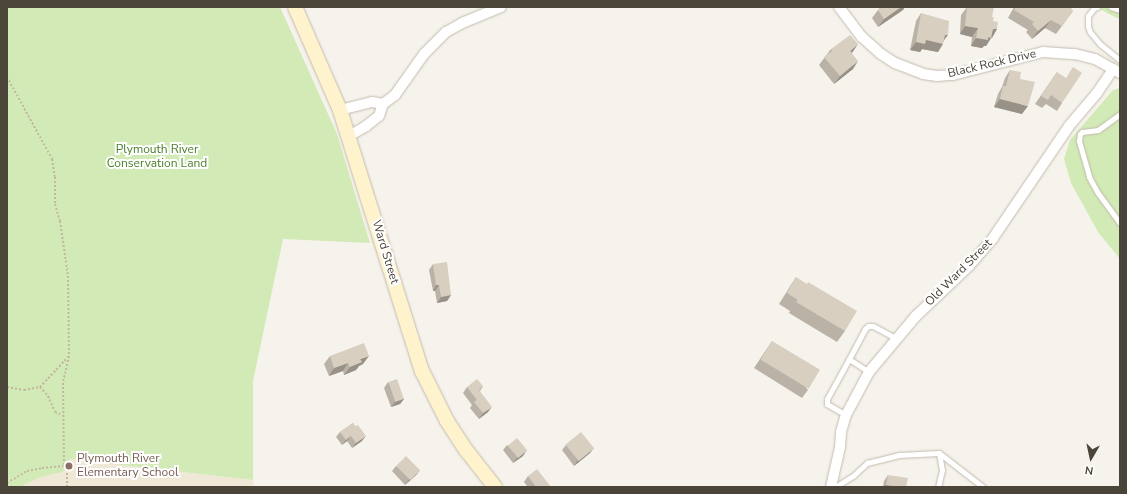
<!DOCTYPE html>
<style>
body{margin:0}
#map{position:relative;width:1127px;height:494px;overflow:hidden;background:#f6f3ec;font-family:"Nunito Sans",sans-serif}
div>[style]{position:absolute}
.education>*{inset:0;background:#efe8d6}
.green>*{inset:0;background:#d2eab5}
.path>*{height:2px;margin-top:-1px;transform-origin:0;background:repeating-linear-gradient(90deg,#c4b79f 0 2px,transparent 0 4px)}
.roads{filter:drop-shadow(0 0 1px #c2bbae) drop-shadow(0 0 1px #c2bbae)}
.lane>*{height:5px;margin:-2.5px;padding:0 2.5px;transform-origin:2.5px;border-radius:2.5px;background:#fff}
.street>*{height:10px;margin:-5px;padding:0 5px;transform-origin:5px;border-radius:5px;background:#fff}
.secondary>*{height:14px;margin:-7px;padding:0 7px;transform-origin:7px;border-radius:7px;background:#fff3cd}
.wall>*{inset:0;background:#bab2a6}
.shaded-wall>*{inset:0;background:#979187}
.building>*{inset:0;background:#d8cfc1;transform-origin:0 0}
.dots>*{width:11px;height:11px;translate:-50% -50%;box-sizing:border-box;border:2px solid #fff;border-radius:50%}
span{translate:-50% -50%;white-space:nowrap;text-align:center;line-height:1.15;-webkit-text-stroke:4px #fff;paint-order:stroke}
.street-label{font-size:12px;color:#4b4439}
.park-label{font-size:12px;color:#4a7f2a}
.education-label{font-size:12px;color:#785e54}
.left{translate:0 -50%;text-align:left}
.frame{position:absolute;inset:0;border:8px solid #4b4439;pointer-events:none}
.north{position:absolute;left:1071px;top:438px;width:40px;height:40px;-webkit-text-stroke:3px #fff;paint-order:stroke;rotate:189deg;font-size:11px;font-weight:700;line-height:16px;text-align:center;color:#4b4439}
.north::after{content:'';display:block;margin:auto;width:14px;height:18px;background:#4b4439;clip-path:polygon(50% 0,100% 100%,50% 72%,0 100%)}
</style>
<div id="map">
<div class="education">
<i style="clip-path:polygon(7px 452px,253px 480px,254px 487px,7px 487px)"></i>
</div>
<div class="green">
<i style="clip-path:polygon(7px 7px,280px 7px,337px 134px,370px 243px,283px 239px,253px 381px,253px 480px,69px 459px,69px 466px,62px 472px,40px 477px,20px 487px,7px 487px)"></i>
<i style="clip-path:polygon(1096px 7px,1120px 7px,1120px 19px,1115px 17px)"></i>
<i style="clip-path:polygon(1120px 88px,1120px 259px,1098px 232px,1071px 183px,1064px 159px,1070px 140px,1113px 90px)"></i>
</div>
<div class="path">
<i style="left:7px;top:77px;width:94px;rotate:61.2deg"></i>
<i style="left:52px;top:159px;width:18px;rotate:81deg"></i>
<i style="left:55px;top:177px;width:27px;rotate:90deg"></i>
<i style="left:55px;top:204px;width:18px;rotate:74deg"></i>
<i style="left:60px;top:221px;width:56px;rotate:81.7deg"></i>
<i style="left:68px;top:276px;width:80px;rotate:89.3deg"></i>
<i style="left:69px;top:356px;width:28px;rotate:103deg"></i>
<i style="left:63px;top:383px;width:83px;rotate:89.3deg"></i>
<i style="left:7px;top:387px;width:17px;rotate:10deg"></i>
<i style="left:24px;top:390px;width:16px;rotate:-11deg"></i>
<i style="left:40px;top:387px;width:41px;rotate:-47deg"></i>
<i style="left:40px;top:387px;width:12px;rotate:48deg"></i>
<i style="left:48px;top:396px;width:17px;rotate:66deg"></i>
<i style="left:55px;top:412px;width:10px;rotate:24deg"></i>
<i style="left:7px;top:483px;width:23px;rotate:-31deg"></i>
<i style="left:27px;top:471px;width:15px;rotate:-11deg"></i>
<i style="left:42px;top:468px;width:22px;rotate:-5deg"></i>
<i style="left:64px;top:466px;width:4px;rotate:45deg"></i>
<i style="left:67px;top:469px;width:18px;rotate:90deg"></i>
</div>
<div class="roads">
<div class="lane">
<i style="left:1097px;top:7px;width:3px;rotate:162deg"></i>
<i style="left:1094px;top:8px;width:10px;rotate:127deg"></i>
<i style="left:1088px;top:16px;width:10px;rotate:90deg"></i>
<i style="left:1088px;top:26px;width:6px;rotate:72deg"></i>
<i style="left:1090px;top:32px;width:16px;rotate:50deg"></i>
<i style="left:1100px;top:44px;width:26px;rotate:39deg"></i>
<i style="left:1111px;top:7px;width:9px;rotate:18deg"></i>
<i style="left:1120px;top:114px;width:27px;rotate:144deg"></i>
<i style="left:1098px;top:130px;width:16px;rotate:173deg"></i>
<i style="left:1082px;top:132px;width:3px;rotate:135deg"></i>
<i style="left:1080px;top:134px;width:7px;rotate:98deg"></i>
<i style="left:1079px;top:141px;width:37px;rotate:74deg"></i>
<i style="left:1089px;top:177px;width:18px;rotate:61deg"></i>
<i style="left:1098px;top:193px;width:37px;rotate:54deg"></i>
<i style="left:869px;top:372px;width:24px;rotate:-147deg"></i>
<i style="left:849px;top:359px;width:34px;rotate:-62deg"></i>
<i style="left:865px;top:329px;width:4px;rotate:-45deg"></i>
<i style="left:868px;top:326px;width:5px"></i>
<i style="left:873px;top:326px;width:26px;rotate:28deg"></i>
<i style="left:846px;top:415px;width:22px;rotate:-150deg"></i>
<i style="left:827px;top:404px;width:5px;rotate:-90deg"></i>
<i style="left:827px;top:399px;width:46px;rotate:-61.2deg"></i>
<i style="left:939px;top:453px;width:56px;rotate:37.7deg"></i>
<i style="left:835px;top:487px;width:22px;rotate:-32deg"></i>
<i style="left:854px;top:475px;width:18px;rotate:-43deg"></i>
<i style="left:867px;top:463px;width:33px;rotate:-14deg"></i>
<i style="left:899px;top:455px;width:40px;rotate:-2.9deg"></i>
<i style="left:939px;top:453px;width:17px;rotate:80deg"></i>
<i style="left:942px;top:470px;width:17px;rotate:103deg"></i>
</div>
<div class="street">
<i style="left:839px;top:7px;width:38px;rotate:53deg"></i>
<i style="left:862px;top:37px;width:25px;rotate:42deg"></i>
<i style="left:881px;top:54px;width:17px;rotate:33deg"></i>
<i style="left:895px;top:63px;width:30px;rotate:21deg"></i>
<i style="left:923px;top:74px;width:14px;rotate:8deg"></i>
<i style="left:937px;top:76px;width:16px;rotate:-4deg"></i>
<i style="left:953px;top:75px;width:93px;rotate:-14.3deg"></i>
<i style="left:1043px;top:52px;width:32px;rotate:4deg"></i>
<i style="left:1075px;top:54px;width:21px;rotate:14deg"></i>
<i style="left:1095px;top:59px;width:29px;rotate:29deg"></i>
<i style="left:340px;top:110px;width:33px;rotate:-14deg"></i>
<i style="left:372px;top:102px;width:11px;rotate:10deg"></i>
<i style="left:349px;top:136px;width:20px;rotate:-30deg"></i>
<i style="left:366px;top:126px;width:16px;rotate:-38deg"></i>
<i style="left:379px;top:116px;width:13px;rotate:-72deg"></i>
<i style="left:383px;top:104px;width:15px;rotate:-37deg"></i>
<i style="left:395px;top:95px;width:50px;rotate:-54.7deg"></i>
<i style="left:424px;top:54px;width:31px;rotate:-45deg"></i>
<i style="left:446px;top:32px;width:18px;rotate:-29deg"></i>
<i style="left:462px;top:23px;width:42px;rotate:-22.3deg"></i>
<i style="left:831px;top:487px;width:41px;rotate:-77.3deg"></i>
<i style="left:840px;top:447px;width:15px;rotate:-86deg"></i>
<i style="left:841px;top:432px;width:18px;rotate:-74deg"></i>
<i style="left:846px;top:415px;width:49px;rotate:-61.9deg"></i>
<i style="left:869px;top:372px;width:73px;rotate:-50deg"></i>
<i style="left:916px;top:316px;width:73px;rotate:-43.3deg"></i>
<i style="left:969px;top:266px;width:37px;rotate:-49deg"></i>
<i style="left:993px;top:238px;width:135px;rotate:-55.8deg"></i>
<i style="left:1069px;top:126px;width:43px;rotate:-49.7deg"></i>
<i style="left:1097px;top:93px;width:29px;rotate:-56deg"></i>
</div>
<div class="secondary">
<i style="left:295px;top:7px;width:112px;rotate:66.4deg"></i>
<i style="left:340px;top:110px;width:274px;rotate:72.6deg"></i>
<i style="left:422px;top:371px;width:56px;rotate:63.4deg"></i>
<i style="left:447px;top:421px;width:35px;rotate:57deg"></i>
<i style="left:466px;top:450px;width:47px;rotate:51.9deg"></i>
</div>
</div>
<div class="wall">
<i style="clip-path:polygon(879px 7px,905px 7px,903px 10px,878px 27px,872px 18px,878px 10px,880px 8px)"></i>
<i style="clip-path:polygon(967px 7px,992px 17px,993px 21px,997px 29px,986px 46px,984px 46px,982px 48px,971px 46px,972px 37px,960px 34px,961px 15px)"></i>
<i style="clip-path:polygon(1014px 7px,1072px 7px,1071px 10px,1073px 11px,1056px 34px,1045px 28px,1032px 39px,1026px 32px,1028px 30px,1008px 18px)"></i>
<i style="clip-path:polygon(921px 13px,944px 40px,938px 52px,922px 49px,920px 52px,910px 50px,916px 21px)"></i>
<i style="clip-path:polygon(831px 49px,852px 53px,853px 69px,834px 84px,819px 65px)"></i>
<i style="clip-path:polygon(1010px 70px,1020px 79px,1022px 114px,994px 107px,998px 94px,1002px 87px,1005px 78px)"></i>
<i style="clip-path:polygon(1057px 72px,1062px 103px,1057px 111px,1046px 104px,1042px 108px,1035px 104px)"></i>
<i style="clip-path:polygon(433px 264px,451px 295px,447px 301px,437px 303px,435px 291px,433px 291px,429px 270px)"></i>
<i style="clip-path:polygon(796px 277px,845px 331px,837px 342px,789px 313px,790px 311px,779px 304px,789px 288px)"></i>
<i style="clip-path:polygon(772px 341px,808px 390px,802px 398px,754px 368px)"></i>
<i style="clip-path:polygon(330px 356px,363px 364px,359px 366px,356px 370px,344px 375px,343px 371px,329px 376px,324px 364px)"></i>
<i style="clip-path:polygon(388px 382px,404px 399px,400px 404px,391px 407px,384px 388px)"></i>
<i style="clip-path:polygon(483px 386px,480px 391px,488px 412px,479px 419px,470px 408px,472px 405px,463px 393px,467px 387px)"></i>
<i style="clip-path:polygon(353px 423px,362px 441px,352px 448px,347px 441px,342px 445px,336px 437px,340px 432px)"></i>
<i style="clip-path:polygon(507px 445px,523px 456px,513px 463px,503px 450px)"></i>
<i style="clip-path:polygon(566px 445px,590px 453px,574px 466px,562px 450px)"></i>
<i style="clip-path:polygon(396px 466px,420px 470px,416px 475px,405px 485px,392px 471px)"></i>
<i style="clip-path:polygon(888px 475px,906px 487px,883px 487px,884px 481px)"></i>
<i style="clip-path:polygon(528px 476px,551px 487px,528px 487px,524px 482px)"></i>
</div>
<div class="shaded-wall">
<i style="clip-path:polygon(901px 7px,905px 7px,903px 10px,878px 27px,884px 19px)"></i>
<i style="clip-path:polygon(1051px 20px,1045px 28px,1032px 39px,1038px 31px)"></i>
<i style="clip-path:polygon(965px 26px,978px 28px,972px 37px,960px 34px)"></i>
<i style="clip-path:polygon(993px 29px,997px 29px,992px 38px,987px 37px)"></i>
<i style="clip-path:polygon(945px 35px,948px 35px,942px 43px,943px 44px,938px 52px,922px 49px,920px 52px,910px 50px,916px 42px,926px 40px)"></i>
<i style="clip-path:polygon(988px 37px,991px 38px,986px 46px,984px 46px,982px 48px,971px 46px,976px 38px)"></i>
<i style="clip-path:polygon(858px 44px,852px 53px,850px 51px)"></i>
<i style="clip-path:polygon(858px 61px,853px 69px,834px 84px,840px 76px)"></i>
<i style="clip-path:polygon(1000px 99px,1028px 106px,1022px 114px,994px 107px)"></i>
<i style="clip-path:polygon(436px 285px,439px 285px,435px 291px,433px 291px)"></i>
<i style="clip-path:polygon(451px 295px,447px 301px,437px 303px,441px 297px)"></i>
<i style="clip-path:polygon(369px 356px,363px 364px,359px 366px,356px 370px,344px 375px,350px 367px,360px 359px)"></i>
<i style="clip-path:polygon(348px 363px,343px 371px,329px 376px,334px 368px)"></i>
<i style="clip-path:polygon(404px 399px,400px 404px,391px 407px,395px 402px)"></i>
<i style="clip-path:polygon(492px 407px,488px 412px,479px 419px,483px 413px)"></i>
<i style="clip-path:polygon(351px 436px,347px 441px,342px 445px,346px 440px)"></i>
<i style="clip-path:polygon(366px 436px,362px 441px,352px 448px,356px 443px)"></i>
<i style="clip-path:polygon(594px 448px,590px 453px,574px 466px,578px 460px)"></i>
<i style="clip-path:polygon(527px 450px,523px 456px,513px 463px,517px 458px)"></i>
<i style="clip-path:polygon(420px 470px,416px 475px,405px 485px,409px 480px)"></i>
<i style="clip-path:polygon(886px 485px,900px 487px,884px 487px)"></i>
</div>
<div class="building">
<i style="clip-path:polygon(882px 7px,901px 7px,884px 19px,878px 10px)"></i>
<i style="clip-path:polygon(967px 7px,994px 7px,992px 17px,994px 17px,993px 21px,998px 22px,997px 29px,993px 29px,991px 38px,988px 37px,988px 40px,976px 38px,978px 28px,965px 26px)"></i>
<i style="clip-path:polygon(1016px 7px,1072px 7px,1071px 10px,1073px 11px,1062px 26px,1051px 20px,1038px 31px,1032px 24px,1034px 22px,1014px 10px)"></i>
<i style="clip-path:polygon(921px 13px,949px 21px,948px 35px,945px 35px,943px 44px,926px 40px,925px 44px,916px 42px)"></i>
<i style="clip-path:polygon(850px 35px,858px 44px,850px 51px,858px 61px,840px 76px,824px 57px,832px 51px,831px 49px)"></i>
<i style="clip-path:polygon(1073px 67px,1082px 73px,1062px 103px,1051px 95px,1048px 100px,1041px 96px,1057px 72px,1066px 78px)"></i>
<i style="clip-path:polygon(1010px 70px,1021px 72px,1020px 79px,1035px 82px,1028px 106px,1000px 99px,1003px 86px,1006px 86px)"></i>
<i style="clip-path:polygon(447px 262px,451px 295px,441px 297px,439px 285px,436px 285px,433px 264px)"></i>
<i style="clip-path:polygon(796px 277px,807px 284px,808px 282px,857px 311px,845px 331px,796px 302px,798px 300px,787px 293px)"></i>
<i style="left:772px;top:341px;width:56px;height:22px;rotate:31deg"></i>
<i style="clip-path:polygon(364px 343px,369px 356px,360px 359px,362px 362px,350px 367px,348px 363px,334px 368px,330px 356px)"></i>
<i style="left:397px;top:379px;width:21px;height:9px;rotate:71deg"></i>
<i style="clip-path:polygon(477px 379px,483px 386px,479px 390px,492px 407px,483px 413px,474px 402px,477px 400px,467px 387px)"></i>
<i style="clip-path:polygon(353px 423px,355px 426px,358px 425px,366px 436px,356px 443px,351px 436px,346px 440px,340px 432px)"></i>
<i style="left:581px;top:432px;width:21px;height:20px;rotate:51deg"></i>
<i style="left:517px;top:438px;width:16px;height:12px;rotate:50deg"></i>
<i style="left:406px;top:456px;width:20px;height:14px;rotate:45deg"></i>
<i style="clip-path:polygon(537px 469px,551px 487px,536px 487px,528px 476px)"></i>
<i style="clip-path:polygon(888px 475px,908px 478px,906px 487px,900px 487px,886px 485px)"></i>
</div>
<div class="dots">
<i style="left:69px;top:466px;background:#8d6e63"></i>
</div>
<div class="street-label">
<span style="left:992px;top:64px;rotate:-13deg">Black Rock Drive</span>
<span style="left:385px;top:252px;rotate:73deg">Ward Street</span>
<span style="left:959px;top:273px;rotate:-45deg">Old Ward Street</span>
</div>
<div class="park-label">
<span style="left:157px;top:157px">Plymouth River<br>Conservation Land</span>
</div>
<div class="education-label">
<span class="left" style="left:77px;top:466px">Plymouth River<br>Elementary School</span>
</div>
<div class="frame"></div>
<div class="north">N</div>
</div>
